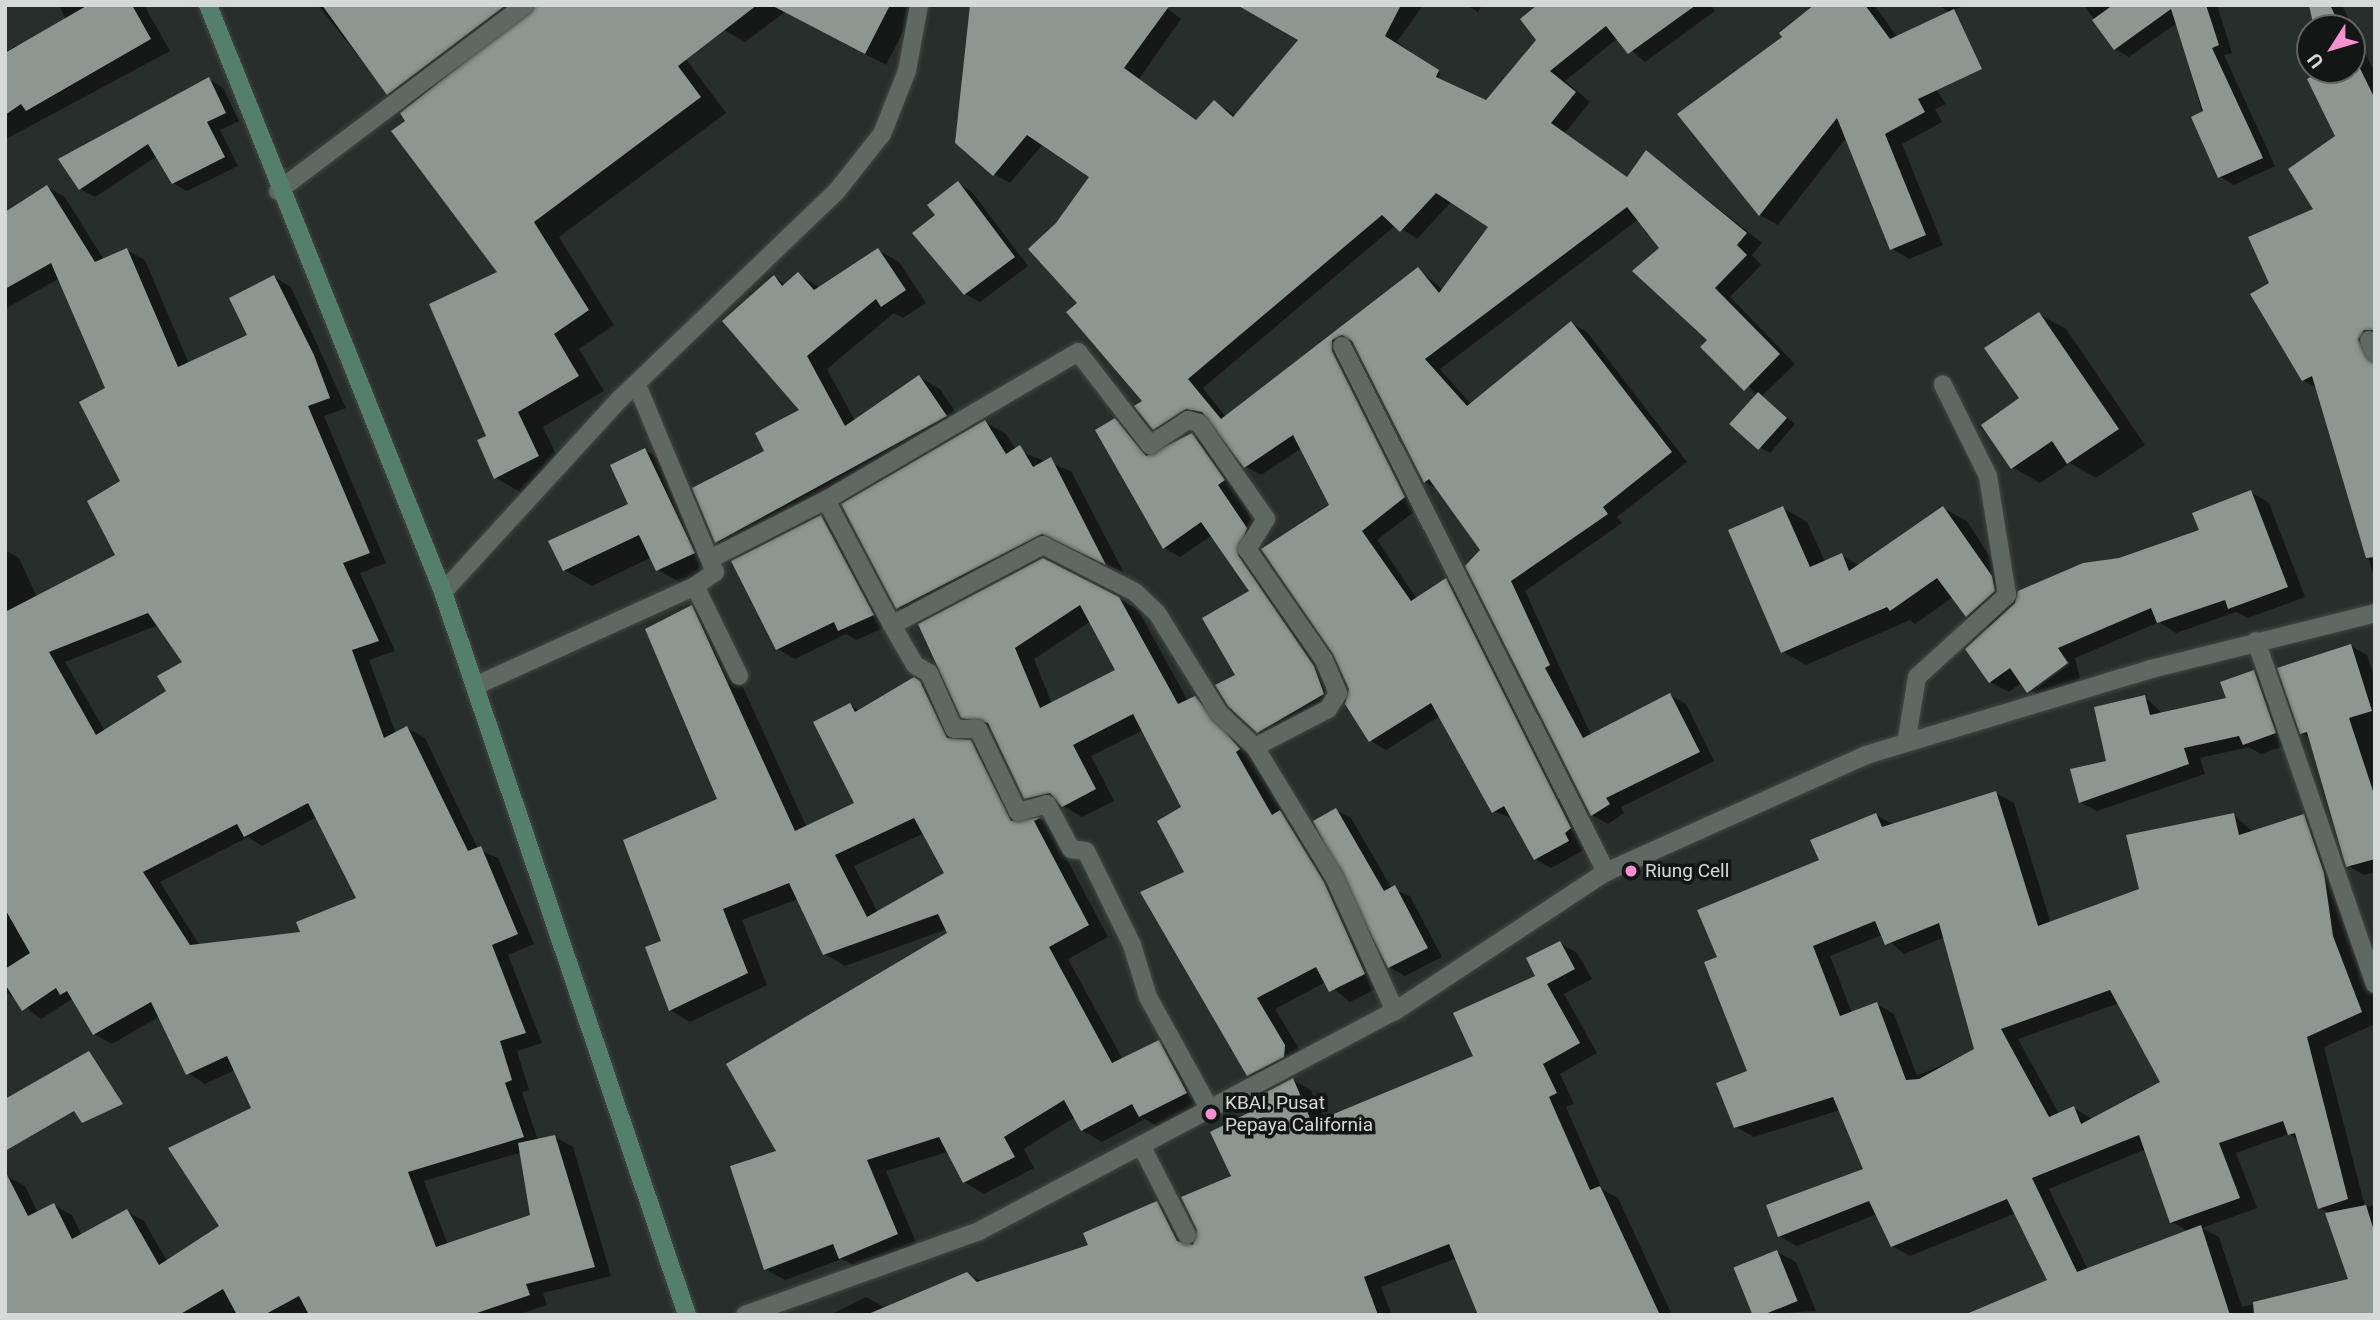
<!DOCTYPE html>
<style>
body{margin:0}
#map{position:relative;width:2380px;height:1320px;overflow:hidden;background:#282e2b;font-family:Roboto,sans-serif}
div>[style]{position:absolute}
.shadow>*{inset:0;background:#0007}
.building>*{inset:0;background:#8e9691;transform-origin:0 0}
.roads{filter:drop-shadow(0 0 2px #444946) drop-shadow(0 0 2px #444946)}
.lane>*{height:18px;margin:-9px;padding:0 9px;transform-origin:9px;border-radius:9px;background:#606863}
.street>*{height:18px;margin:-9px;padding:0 9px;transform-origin:9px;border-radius:9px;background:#606863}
.secondary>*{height:18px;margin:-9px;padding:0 9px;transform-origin:9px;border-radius:9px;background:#547f6c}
.dots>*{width:19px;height:19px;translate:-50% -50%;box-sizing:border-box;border:4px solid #131614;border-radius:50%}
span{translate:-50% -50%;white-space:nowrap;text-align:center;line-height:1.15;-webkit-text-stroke:7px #131614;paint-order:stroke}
.poi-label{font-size:19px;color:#d5d9d7}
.left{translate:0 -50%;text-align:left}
.frame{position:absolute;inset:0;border:7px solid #d5d9d7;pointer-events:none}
.north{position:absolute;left:2296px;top:14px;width:70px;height:70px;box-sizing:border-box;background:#131614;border:2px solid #616462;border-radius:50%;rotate:233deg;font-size:19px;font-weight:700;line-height:28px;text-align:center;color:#d5d9d7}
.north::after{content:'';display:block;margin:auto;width:24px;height:32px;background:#f591d2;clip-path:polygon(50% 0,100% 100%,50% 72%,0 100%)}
</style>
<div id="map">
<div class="shadow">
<i style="clip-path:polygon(59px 5px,144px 5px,170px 51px,6px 139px,5px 52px,66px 20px)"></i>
<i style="clip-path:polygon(318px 5px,646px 5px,726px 113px,559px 237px,614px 325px,579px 349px,604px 391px,543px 427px,564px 471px,522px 493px,496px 478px,489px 437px,499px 272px,408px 121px,411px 107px,388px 94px)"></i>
<i style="clip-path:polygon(707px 5px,917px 5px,886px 65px,785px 12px,745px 42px,724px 30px)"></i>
<i style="clip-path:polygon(evenodd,966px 5px,1163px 5px,1181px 19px,1139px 79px,1197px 120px,1215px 102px,1236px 116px,1301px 40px,1240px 5px,1423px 5px,1397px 42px,1441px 74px,1428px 95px,1487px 102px,1538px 40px,1522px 19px,1536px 5px,1711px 5px,1715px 11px,1645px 62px,1618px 38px,1565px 81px,1590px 102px,1565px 133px,1628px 178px,1647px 152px,1762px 243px,1752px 255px,1761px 265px,1730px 297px,1795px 364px,1762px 396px,1795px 424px,1770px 453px,1761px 448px,1757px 396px,1709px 340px,1662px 249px,1639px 219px,1440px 369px,1472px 405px,1571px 323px,1587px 332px,1687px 462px,1617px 517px,1622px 523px,1525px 591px,1591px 735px,1670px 695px,1686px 704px,1714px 761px,1621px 807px,1624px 813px,1608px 824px,1592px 815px,1483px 550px,1439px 490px,1425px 482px,1356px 344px,1347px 349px,1420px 507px,1377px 540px,1417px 599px,1446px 580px,1461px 589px,1586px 838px,1579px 842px,1584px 850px,1551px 868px,1535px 859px,1512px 818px,1493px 811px,1440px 716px,1386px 750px,1371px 741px,1347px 703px,1350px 689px,1331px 506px,1302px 448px,1261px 475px,1245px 466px,1209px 418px,1169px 437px,1154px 428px,1145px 402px,1080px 303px,1058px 224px,1092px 176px,1043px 144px,1010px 183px,994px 174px,973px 9px,966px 5px,1452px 201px,1490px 227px,1443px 290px,1418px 269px,1226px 417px,1203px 388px,1396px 225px,1417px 239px,1452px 201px)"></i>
<i style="clip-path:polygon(1466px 5px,1482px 5px,1478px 12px)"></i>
<i style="clip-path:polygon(1832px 5px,1874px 5px,1946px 104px,1935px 109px,1942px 122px,1902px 144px,1943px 245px,1909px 259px,1891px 248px,1846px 138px,1778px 225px,1760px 215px,1679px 114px)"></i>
<i style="clip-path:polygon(1938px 5px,1966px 5px,1949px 12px)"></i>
<i style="clip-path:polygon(2084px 5px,2217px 5px,2232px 53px,2224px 55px,2275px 166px,2234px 185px,2220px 177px,2177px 23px,2129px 57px,2115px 49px)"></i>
<i style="clip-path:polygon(2311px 5px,2342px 5px,2375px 73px,2375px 580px,2317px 388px,2303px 380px,2271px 284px,2316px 209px,2337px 137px,2326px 70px,2352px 70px,2352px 28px,2316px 28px)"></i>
<i style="clip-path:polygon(209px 79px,223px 88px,239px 121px,220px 130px,238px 166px,187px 191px,173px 183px,157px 156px,95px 197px,80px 189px)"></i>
<i style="clip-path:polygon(958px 183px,972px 192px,1028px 266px,980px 302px,965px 294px,938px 216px)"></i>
<i style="clip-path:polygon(evenodd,47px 187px,65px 197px,104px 260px,127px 250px,145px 260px,189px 364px,250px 336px,274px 277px,291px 287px,346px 408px,324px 416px,386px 563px,360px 573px,395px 651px,369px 660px,396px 734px,407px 728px,425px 738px,478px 849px,498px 858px,534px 944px,508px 955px,542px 1043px,517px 1051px,529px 1090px,522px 1092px,538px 1141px,555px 1137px,573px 1147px,611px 1276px,543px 1293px,547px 1305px,517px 1315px,5px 1315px,7px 1176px,25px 1186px,38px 1213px,54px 1205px,72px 1215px,82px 1236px,126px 1211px,144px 1221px,167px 1261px,221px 1227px,253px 1109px,235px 1070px,205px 1084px,188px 1073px,160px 1016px,112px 1044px,94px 1034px,72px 999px,41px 1019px,5px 991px,5px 550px,19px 558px,37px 597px,118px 555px,122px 482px,107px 389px,60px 278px,5px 309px,5px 214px,47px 187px,158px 625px,184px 663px,168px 691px,105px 731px,65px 662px,158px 625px,47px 187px,317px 817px,358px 899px,302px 933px,200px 946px,160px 882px,248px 837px,262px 846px,317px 817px,47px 187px,522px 1152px,532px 1216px,448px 1245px,424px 1181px,522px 1152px)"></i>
<i style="clip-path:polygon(878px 250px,899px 262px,926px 303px,903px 318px,894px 313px,827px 369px,855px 421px,919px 377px,940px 389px,966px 428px,737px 554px,717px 542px,767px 451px,802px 410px,774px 277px,786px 285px,798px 274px,820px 288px)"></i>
<i style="clip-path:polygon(2039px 314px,2066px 329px,2145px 445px,2096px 478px,2070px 463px,2040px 483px,2012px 467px)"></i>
<i style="clip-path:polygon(1115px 420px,1155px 455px,1192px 435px,1209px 445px,1263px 539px,1254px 566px,1330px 677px,1339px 704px,1275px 741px,1258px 732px,1237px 676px,1251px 592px,1212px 535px,1180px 557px,1164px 548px)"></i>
<i style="clip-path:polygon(985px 422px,1006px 434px,1016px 450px,1071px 471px,1124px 573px,1064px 544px,918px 619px,898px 607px)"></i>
<i style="clip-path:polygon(645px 450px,672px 466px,721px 569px,685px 585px,658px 570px,652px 557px,592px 586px,564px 570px,631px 505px)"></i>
<i style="clip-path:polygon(evenodd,2251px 492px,2269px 503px,2305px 597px,2248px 618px,2236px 612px,2176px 633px,2159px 622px,2075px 658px,2080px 678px,2047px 702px,2022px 682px,2009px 692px,1990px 682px,1989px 629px,1967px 616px,1953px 597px,1915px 624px,1910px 620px,1806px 665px,1783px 652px,1783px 508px,1807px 522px,1825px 562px,1841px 555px,1860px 566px,1943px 508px,1967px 521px,2017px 600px,2201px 531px,2251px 492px,2068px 661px,2070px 664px,2033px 691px,2033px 687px,2068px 661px)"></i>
<i style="clip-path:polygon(821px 517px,838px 527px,890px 625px,856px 640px,846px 634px,795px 659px,778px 649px)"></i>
<i style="clip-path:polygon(evenodd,1118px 598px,1138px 610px,1188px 701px,1195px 698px,1214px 709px,1258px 760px,1254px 763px,1284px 814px,1299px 823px,1384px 985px,1350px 1002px,1326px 982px,1275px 1009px,1304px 1057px,1268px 1086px,1249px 1075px,1186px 873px,1184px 808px,1143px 730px,1091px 756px,1114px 801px,1082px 817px,1062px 805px,1045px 808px,1025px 797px,993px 730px,963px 716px,920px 625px,1118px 598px,1091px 621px,1117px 671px,1052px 704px,1034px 659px,1091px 621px)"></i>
<i style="clip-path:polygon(evenodd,692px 607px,712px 619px,807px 828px,857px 804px,850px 705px,860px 711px,914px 679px,940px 695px,962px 741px,991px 754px,1024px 821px,1041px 819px,1059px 830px,1053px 833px,1108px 937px,1068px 959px,1123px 1060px,1158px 1042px,1179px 1053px,1206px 1105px,1160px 1128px,1145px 1119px,1102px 1142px,1082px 1130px,1075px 1117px,1024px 1149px,1034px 1168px,984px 1194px,964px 1182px,947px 1152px,886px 1171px,917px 1245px,861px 1269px,842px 1259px,785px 1280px,765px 1269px,949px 934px,947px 929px,845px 966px,825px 954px,798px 899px,742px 920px,767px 985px,690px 1022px,670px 1010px,664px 942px,719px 800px,692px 607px,924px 833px,946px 873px,878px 913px,854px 866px,924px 833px)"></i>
<i style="clip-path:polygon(2351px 646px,2367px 655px,2375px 680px,2375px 872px,2364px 875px,2348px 866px,2311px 738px,2302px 733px)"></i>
<i style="clip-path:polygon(2254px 672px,2271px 681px,2292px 743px,2261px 754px,2249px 747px,2200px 758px,2205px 774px,2097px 811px,2080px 802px,2145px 697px,2163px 714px,2228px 700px)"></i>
<i style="clip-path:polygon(evenodd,1996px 793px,2014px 803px,2051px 924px,2141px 890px,2234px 815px,2253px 832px,2304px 816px,2322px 826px,2362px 972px,2375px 980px,2375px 1024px,2324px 1047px,2365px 1207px,2375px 1205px,2375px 1315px,1991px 1315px,2049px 1281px,2016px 1213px,1910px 1256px,1892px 1246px,1877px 1214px,1797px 1246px,1779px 1236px,1865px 1170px,1840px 1110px,1754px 1137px,1736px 1127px,1749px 1072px,1719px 957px,1876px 815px,1894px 825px,1996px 793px,1882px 935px,1904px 954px,1945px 937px,1976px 1050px,1917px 1076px,1894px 1014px,1877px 1004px,1852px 1013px,1830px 956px,1882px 935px,1996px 793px,2119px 1003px,2162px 1082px,2092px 1119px,2074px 1108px,2059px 1114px,2018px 1039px,2119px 1003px,1996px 793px,2289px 1134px,2298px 1140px,2319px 1207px,2330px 1214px,2350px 1281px,2242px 1307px,2219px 1237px,2202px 1228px,2257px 1208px,2236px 1153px,2289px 1134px,1996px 793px,2146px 1149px,2172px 1222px,2189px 1232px,2088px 1270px,2049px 1189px,2146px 1149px)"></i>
<i style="clip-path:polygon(1336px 810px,1351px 818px,1392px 889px,1410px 896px,1442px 957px,1405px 976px,1389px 967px)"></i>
<i style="clip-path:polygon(1560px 943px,1577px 953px,1592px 979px,1564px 994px,1597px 1053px,1560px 1074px,1574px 1104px,1566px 1107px,1602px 1189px,1618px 1198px,1672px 1315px,1479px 1315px,1457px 1258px,1381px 1287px,1392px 1315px,830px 1315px,866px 1297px,884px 1307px,967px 1274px,983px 1282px,1090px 1246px,1157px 1203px,1175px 1214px,1192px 1248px,1266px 1105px,1293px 1080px,1311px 1090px,1324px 1120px,1476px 1057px)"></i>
<i style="clip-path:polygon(1777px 1252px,1796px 1262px,1816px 1311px,1755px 1315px,1736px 1268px)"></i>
</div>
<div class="building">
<i style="clip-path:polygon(88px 5px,132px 5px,151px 39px,26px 111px,21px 104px,5px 115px,5px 53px)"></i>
<i style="clip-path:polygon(322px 5px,506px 5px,387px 95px)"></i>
<i style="clip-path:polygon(536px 5px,757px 5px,678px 66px,701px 97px,534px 222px,589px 310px,554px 334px,579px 376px,518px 412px,539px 456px,494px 479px,477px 440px,486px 436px,429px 304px,497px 272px,391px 131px,405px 121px,400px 113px)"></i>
<i style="clip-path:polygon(771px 5px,890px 5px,865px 54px)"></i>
<i style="clip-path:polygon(evenodd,970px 5px,1170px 5px,1124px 68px,1196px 120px,1214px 100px,1233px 117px,1298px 40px,1237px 5px,1401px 5px,1385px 36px,1439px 70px,1436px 77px,1486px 100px,1536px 40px,1520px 19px,1537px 5px,1696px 5px,1628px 54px,1606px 26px,1550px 71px,1576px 92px,1551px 123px,1627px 177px,1646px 150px,1747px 233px,1737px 245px,1747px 255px,1715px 288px,1780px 354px,1744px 391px,1700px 347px,1707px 340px,1632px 271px,1659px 248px,1627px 207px,1425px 359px,1467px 406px,1571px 321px,1672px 452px,1603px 507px,1608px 514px,1511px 581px,1550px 665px,1545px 668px,1583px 738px,1670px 693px,1700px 752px,1606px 798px,1610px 804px,1591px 816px,1465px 566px,1480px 550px,1429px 479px,1424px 483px,1352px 341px,1342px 335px,1332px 340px,1332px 351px,1405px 497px,1362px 531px,1411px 601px,1446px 578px,1571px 828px,1565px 833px,1569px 841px,1534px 860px,1504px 806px,1492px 813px,1431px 703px,1369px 742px,1345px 704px,1349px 689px,1333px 654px,1261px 549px,1329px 505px,1293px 435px,1244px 468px,1202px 412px,1186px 409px,1153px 430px,1134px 406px,1142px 401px,1066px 312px,1077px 303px,1028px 249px,1056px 223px,1089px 177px,1027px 135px,993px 176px,955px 143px,970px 5px,1436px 193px,1488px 227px,1439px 293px,1418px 267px,1221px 419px,1188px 379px,1382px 215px,1400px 232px,1436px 193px)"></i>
<i style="clip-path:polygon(1814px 5px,1865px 5px,1890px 39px,1954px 9px,1982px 69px,1918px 99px,1925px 112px,1885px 134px,1926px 235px,1890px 250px,1837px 118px,1759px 216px,1677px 114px,1782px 37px,1779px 33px)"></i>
<i style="clip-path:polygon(2113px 5px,2206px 5px,2219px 45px,2212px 48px,2263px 158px,2218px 178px,2191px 117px,2203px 111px,2171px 9px,2114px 50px,2092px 20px)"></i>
<i style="clip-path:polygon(2309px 5px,2330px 5px,2341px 28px,2314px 28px)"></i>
<i style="clip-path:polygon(2352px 52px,2375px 99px,2375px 330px,2364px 330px,2358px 340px,2375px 364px,2375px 557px,2366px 558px,2312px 376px,2302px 381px,2250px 294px,2269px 283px,2248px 237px,2313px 209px,2288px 169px,2335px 136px,2307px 79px,2324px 70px,2352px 70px)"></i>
<i style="clip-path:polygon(209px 77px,226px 113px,207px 122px,225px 157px,172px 184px,148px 144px,79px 190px,58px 159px)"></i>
<i style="clip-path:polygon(958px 181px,1015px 257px,964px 295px,912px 233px,935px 215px,927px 205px)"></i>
<i style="clip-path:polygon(evenodd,47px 185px,95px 262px,127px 248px,178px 367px,247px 335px,229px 298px,274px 275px,314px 355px,330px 398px,308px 406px,370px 553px,343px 563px,379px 641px,352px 650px,384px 738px,407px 726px,468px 851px,481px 846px,518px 934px,492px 945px,526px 1033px,500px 1041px,512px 1080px,505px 1083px,524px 1137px,408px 1172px,436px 1247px,530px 1215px,518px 1143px,555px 1135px,595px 1267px,526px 1284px,530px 1295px,471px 1315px,309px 1315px,299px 1296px,264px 1315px,237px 1315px,223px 1289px,179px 1315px,5px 1315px,5px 1171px,28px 1216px,54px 1203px,72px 1239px,127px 1209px,159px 1265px,219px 1226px,168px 1148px,251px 1108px,227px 1056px,186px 1075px,151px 1002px,93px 1035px,67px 991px,60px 995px,56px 988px,22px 1011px,5px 984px,5px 969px,30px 953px,5px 909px,5px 612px,115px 555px,87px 501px,120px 481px,79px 402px,105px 388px,51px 263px,5px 289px,5px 212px,47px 185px,148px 613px,182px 662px,157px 676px,166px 691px,96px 735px,49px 652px,148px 613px,47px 185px,308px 803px,356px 898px,296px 922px,300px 932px,190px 945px,143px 872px,237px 824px,244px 837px,308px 803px)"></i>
<i style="clip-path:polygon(878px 248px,906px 290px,881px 307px,876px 299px,807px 356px,845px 426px,919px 375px,947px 416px,715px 543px,692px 488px,764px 451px,755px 433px,799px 410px,722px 321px,774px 275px,782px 286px,798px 272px,814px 290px)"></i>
<i style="clip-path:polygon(2039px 312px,2119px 429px,2067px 464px,2052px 441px,2011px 469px,1981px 425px,2019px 398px,1984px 348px)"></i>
<i style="left:1758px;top:392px;width:39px;height:43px;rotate:42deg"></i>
<i style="clip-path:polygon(1115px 418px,1146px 456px,1192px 433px,1225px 480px,1218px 485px,1247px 528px,1238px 555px,1314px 666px,1324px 694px,1257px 733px,1228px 706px,1215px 685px,1235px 675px,1202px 618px,1249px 591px,1201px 522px,1163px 549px,1095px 430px)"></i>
<i style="clip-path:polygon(985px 420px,1006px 454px,1020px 445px,1033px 467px,1051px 457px,1106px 565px,1042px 534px,896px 609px,841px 504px)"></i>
<i style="clip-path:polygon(645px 448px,695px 553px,656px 571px,639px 535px,563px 571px,548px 541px,628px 504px,610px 465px)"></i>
<i style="clip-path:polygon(2251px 490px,2288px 587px,2228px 609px,2225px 600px,2157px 623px,2151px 608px,2058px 648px,2068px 663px,2027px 693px,2010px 668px,1989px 683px,1965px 649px,2015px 603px,2018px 591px,2083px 563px,2119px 558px,2199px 530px,2192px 513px)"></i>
<i style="clip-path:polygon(1783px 506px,1810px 567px,1842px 553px,1849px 571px,1943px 506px,1992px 576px,1995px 591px,1966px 617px,1937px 578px,1890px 611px,1887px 607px,1781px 653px,1728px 530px)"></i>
<i style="clip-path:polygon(821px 515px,874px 615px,838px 631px,834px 622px,776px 650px,731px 561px)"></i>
<i style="clip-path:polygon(evenodd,1043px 558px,1119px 597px,1178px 704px,1195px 696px,1240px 749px,1236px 752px,1272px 815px,1280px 810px,1324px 882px,1365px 974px,1329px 992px,1316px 967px,1257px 998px,1285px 1045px,1284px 1057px,1247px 1076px,1140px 892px,1184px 872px,1157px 821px,1181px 807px,1133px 714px,1073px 745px,1096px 789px,1062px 807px,1050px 793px,1024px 799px,988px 723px,961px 718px,918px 624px,1043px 558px,1080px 605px,1115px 670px,1040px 708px,1015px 648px,1080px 605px)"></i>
<i style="clip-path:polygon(evenodd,692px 605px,795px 831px,854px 803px,813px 722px,850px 703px,855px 712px,914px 677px,920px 681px,947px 738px,971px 740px,1011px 821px,1041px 817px,1034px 821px,1089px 925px,1049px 947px,1112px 1063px,1159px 1040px,1187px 1093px,1139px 1117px,1132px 1104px,1081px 1131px,1064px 1100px,1004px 1137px,1015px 1157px,963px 1183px,939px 1137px,867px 1160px,898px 1234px,839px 1259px,833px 1244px,764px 1270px,730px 1166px,776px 1151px,726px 1064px,947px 933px,938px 914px,823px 955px,789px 883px,723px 909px,748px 973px,669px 1011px,645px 947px,661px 941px,623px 840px,717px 799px,645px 629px,692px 605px,914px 818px,944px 873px,867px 917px,835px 855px,914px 818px)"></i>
<i style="clip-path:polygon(2351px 644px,2372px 711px,2349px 718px,2375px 797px,2375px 859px,2346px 867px,2307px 732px,2300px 734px,2277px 668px)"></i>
<i style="clip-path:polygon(2254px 670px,2276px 733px,2243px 745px,2239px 736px,2184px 748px,2189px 764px,2079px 803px,2070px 769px,2106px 761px,2094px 707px,2145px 695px,2150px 715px,2226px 698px,2220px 682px)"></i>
<i style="clip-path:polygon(evenodd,1996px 791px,2038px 926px,2139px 889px,2126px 835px,2234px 813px,2239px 835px,2304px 814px,2324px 873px,2333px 936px,2362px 1012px,2307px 1037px,2348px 1199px,2318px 1209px,2295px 1133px,2288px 1135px,2283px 1121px,2219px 1143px,2240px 1198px,2170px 1223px,2139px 1135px,2032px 1178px,2077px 1272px,2201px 1225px,2230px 1315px,1964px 1315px,2047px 1280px,2007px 1199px,1891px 1247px,1869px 1201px,1778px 1237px,1766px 1205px,1863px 1169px,1833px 1097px,1734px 1128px,1716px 1083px,1747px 1071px,1704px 962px,1717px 957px,1697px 910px,1819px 860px,1810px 840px,1876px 813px,1882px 827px,1996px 791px,1875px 921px,1885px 945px,1939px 923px,1974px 1049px,1919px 1079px,1906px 1080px,1877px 1002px,1840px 1016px,1813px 946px,1875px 921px,1996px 791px,2110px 990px,2160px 1082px,2081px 1124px,2074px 1106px,2049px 1117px,2001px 1029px,2110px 990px)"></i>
<i style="clip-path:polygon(1336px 808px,1384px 891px,1395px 885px,1428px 948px,1388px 968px,1313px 821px)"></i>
<i style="clip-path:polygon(1560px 941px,1575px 969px,1547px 984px,1580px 1043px,1543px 1064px,1557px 1093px,1549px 1097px,1590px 1190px,1600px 1186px,1660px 1315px,1478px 1315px,1449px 1244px,1364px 1277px,1378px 1315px,866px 1315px,967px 1272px,977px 1282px,1088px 1245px,1083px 1233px,1157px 1201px,1177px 1241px,1193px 1245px,1197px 1230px,1181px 1197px,1231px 1176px,1210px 1132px,1264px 1105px,1259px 1096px,1293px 1078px,1312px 1123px,1473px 1056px,1453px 1013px,1535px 976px,1526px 958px)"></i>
<i style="clip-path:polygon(89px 1051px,123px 1104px,82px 1123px,74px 1111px,5px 1151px,5px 1099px)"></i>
<i style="clip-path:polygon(2366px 1205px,2375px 1234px,2375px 1315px,2254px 1315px,2253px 1302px,2348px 1279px,2325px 1213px)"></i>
<i style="left:1777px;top:1250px;width:55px;height:47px;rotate:68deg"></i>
</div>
<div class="roads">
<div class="lane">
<i style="left:1141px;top:1145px;width:101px;rotate:62.9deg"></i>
</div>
<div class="street">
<i style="left:278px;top:191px;width:309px;rotate:-37deg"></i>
<i style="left:2369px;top:340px;width:14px;rotate:65deg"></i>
<i style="left:1342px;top:346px;width:589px;rotate:63.35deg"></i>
<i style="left:637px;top:385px;width:203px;rotate:67.4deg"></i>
<i style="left:715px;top:572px;width:24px;rotate:145deg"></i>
<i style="left:695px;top:586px;width:100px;rotate:63.9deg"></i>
<i style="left:826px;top:500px;width:141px;rotate:62.2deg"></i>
<i style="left:892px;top:625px;width:171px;rotate:-27.9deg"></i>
<i style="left:1043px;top:545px;width:103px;rotate:27.1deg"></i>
<i style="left:1135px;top:592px;width:30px;rotate:44deg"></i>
<i style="left:1157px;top:613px;width:118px;rotate:58.2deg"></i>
<i style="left:1219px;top:713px;width:50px;rotate:43.4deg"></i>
<i style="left:1255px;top:747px;width:152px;rotate:58.7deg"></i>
<i style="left:1334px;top:877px;width:147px;rotate:65.5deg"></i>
<i style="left:710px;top:559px;width:130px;rotate:-27deg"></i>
<i style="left:826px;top:500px;width:292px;rotate:-30.4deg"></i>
<i style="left:1078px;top:352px;width:118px;rotate:52.3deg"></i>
<i style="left:1150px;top:445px;width:45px;rotate:-33.3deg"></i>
<i style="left:1188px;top:420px;width:11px;rotate:15deg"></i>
<i style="left:1199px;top:423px;width:117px;rotate:55.1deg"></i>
<i style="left:1266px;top:519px;width:36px;rotate:122deg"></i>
<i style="left:1247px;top:549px;width:135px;rotate:55.3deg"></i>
<i style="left:1324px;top:660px;width:36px;rotate:67deg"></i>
<i style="left:1338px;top:693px;width:19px;rotate:122deg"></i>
<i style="left:1328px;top:709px;width:82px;rotate:152.5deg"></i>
<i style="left:443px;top:592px;width:262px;rotate:-47.5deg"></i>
<i style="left:620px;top:399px;width:299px;rotate:-43.8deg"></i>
<i style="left:836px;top:192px;width:74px;rotate:-51.6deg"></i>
<i style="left:882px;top:134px;width:68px;rotate:-68.4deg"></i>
<i style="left:907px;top:71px;width:67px;rotate:-79.7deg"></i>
<i style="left:892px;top:625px;width:46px;rotate:60.1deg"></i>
<i style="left:915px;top:665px;width:16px;rotate:30deg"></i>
<i style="left:929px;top:673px;width:61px;rotate:65.9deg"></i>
<i style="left:954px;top:729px;width:24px"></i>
<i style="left:978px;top:729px;width:92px;rotate:64.3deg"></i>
<i style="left:1018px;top:812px;width:30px;rotate:-15deg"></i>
<i style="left:1047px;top:804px;width:51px;rotate:61.9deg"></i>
<i style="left:1071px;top:849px;width:15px;rotate:8deg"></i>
<i style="left:1086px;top:851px;width:105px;rotate:63.9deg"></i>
<i style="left:1132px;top:945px;width:54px;rotate:72.9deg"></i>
<i style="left:1148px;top:997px;width:127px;rotate:61.2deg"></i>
<i style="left:2256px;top:641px;width:363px;rotate:70.9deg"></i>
<i style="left:475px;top:686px;width:242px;rotate:-24.4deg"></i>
<i style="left:1907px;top:738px;width:62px;rotate:-80.7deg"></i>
<i style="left:1917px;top:677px;width:122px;rotate:-42.3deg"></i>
<i style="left:2007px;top:595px;width:121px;rotate:-99.1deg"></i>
<i style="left:1988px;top:476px;width:102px;rotate:-116.3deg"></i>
<i style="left:745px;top:1315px;width:249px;rotate:-19.7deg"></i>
<i style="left:979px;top:1231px;width:471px;rotate:-27.9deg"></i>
<i style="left:1395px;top:1011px;width:253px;rotate:-33.4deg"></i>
<i style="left:1606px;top:872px;width:285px;rotate:-24.2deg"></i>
<i style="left:1866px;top:755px;width:298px;rotate:-16.8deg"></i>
<i style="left:2151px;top:669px;width:231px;rotate:-14deg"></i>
</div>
<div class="secondary">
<i style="left:208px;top:5px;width:632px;rotate:68.18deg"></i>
<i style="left:443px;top:592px;width:763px;rotate:71.35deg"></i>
</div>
</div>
<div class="dots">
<i style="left:1631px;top:871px;background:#f591d2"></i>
<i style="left:1211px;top:1114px;background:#f591d2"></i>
</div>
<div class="poi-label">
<span class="left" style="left:1645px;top:871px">Riung Cell</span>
<span class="left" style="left:1225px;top:1114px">KBAI. Pusat<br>Pepaya California</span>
</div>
<div class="frame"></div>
<div class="north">U</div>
</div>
